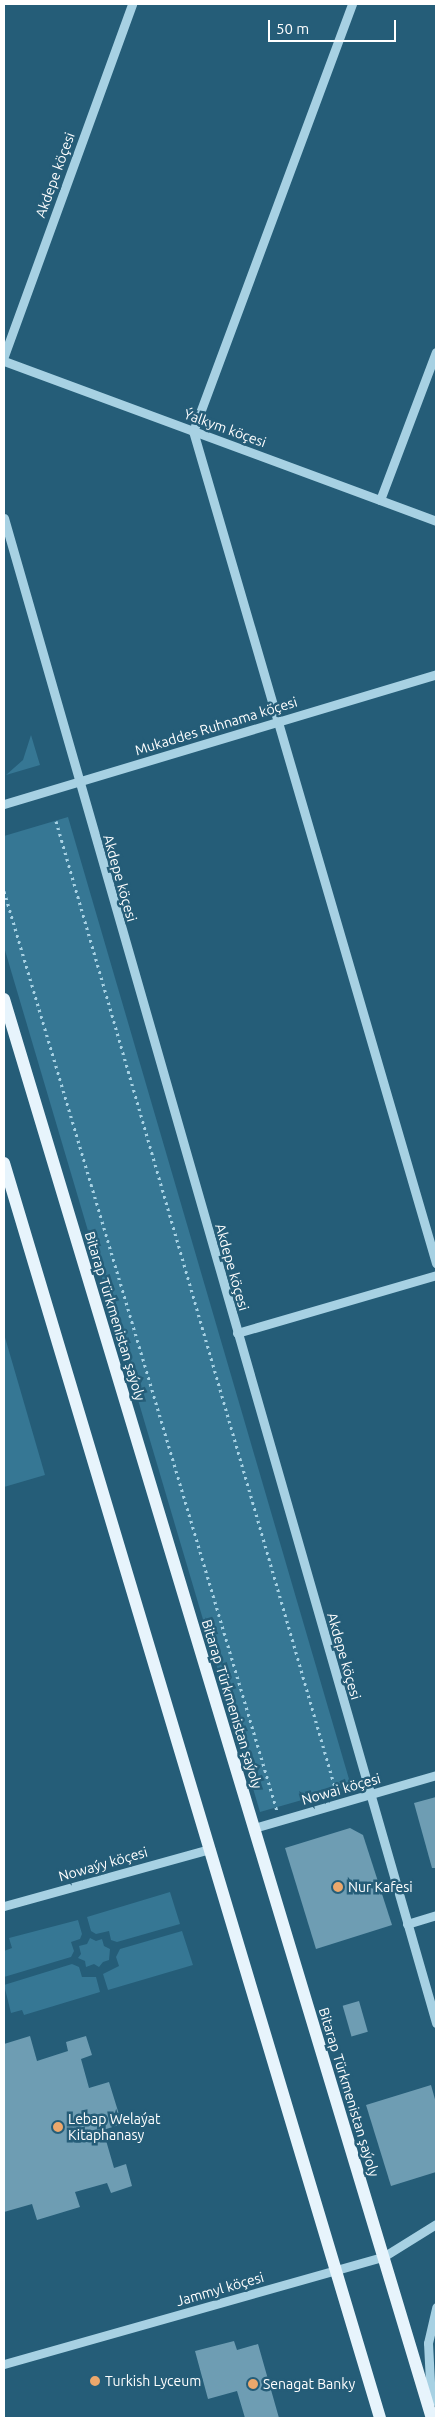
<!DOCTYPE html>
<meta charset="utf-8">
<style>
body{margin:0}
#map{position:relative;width:440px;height:2422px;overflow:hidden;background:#255d78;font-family:Ubuntu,sans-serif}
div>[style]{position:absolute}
.green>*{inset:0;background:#367794}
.building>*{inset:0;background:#6e9db3;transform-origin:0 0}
.path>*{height:3px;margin-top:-1.5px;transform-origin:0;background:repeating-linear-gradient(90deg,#a7d1e3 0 2.5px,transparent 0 6.5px)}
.minor>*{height:9px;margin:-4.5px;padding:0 4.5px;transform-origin:4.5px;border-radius:4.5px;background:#a7d1e3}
.major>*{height:12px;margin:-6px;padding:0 6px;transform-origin:6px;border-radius:6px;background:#e7f4fc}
.dots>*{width:14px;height:14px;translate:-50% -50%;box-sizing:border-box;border:2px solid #255d78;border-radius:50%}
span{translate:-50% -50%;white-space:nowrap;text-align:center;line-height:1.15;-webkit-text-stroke:5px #255d78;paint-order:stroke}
.street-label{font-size:14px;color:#fff}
.poi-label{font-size:14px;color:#fff}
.left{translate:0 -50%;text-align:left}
.frame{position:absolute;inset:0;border:5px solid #fff;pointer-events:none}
.scale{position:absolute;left:268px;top:20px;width:128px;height:22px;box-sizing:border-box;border:2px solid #fff;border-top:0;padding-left:6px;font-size:15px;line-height:18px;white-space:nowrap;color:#fff;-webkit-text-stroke:4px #255d78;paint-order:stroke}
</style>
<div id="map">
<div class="green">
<i style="clip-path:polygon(31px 735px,40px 765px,6px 775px,23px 760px)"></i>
<i style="clip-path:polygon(68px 817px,351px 1786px,260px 1812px,4px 947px,4px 836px)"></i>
<i style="clip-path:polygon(4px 1334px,45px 1475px,4px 1487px)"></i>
<i style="clip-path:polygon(170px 1892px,180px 1924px,117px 1942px,111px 1940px,109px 1931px,96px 1934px,91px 1931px,87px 1917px)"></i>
<i style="clip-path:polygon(78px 1920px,82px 1934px,80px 1939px,71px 1942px,74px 1951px,71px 1957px,4px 1977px,4px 1951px,12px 1948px,9px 1938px)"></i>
<i style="clip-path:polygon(182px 1931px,193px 1965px,108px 1990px,103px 1974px,119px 1966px,116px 1957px,120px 1949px)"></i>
<i style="clip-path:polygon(90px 1938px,96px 1941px,102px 1939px,104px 1946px,110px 1949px,109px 1960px,103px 1962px,99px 1967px,94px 1964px,86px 1967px,85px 1961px,78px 1958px,81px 1954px,79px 1946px,87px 1944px)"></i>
<i style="clip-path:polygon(72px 1964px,79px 1967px,82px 1977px,96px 1977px,100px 1992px,24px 2015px,22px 2010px,11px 2013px,4px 1985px)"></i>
</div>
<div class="building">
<i style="clip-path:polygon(436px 1797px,436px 1868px,432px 1868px,414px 1803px)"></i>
<i style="clip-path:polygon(350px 1828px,363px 1835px,392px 1925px,316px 1949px,285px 1848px)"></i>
<i style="left:359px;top:2001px;width:32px;height:17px;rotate:74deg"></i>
<i style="clip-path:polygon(30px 2036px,37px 2061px,68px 2051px,66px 2042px,86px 2036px,92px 2055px,81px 2059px,89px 2088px,109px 2082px,122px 2124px,103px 2130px,114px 2168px,126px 2164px,132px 2186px,111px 2193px,107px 2183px,75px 2192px,80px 2207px,37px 2220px,32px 2204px,4px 2212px,4px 2044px)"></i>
<i style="clip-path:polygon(431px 2085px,436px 2103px,436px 2172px,391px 2186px,366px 2105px)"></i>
<i style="clip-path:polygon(234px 2341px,237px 2350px,258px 2344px,279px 2418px,245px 2418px,237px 2391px,208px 2399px,195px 2351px)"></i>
</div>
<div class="path">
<i style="left:56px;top:821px;width:1010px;rotate:73.9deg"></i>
<i style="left:4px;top:891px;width:960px;rotate:73.47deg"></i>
</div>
<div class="minor">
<i style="left:352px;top:4px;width:456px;rotate:110.4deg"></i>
<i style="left:193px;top:431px;width:867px;rotate:73.72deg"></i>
<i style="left:4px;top:356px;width:375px;rotate:-70deg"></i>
<i style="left:4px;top:361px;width:461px;rotate:20.3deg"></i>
<i style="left:380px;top:500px;width:158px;rotate:-69.3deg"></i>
<i style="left:4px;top:518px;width:1566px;rotate:73.98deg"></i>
<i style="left:4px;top:804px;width:451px;rotate:-16.7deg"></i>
<i style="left:237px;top:1333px;width:207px;rotate:-16.2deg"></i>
<i style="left:254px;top:1828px;width:190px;rotate:-16.2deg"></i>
<i style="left:4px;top:1906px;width:214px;rotate:-15.5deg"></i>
<i style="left:407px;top:1924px;width:30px;rotate:-17deg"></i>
<i style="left:4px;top:2364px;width:394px;rotate:-15.8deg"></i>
<i style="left:383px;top:2257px;width:62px;rotate:-31.9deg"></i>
<i style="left:431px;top:2402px;width:59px;rotate:-92.9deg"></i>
<i style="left:428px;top:2343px;width:37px;rotate:-77deg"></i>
</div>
<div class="major">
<i style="left:4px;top:999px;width:1482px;rotate:73.22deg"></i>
<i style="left:4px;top:1163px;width:1310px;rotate:73.32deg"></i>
</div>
<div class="dots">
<i style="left:338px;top:1887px;background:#eca86c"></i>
<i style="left:58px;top:2127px;background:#eca86c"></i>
<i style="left:95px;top:2381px;background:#eca86c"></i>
<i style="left:253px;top:2384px;background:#eca86c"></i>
</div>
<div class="street-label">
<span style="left:55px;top:175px;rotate:-70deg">Akdepe köçesi</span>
<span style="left:225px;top:428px;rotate:20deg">Ýalkym köçesi</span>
<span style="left:216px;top:726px;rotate:-17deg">Mukaddes Ruhnama köçesi</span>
<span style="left:120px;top:878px;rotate:74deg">Akdepe köçesi</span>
<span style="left:232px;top:1267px;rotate:74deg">Akdepe köçesi</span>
<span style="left:115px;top:1316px;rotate:73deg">Bitarap Türkmenistan şaýoly</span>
<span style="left:344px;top:1656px;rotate:74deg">Akdepe köçesi</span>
<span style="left:232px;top:1704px;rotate:73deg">Bitarap Türkmenistan şaýoly</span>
<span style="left:341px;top:1789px;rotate:-16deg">Nowai köçesi</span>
<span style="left:103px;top:1864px;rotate:-16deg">Nowaýy köçesi</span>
<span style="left:349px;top:2092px;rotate:73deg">Bitarap Türkmenistan şaýoly</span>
<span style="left:220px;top:2289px;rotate:-16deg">Jammyl köçesi</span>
</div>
<div class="poi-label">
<span class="left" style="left:348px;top:1887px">Nur Kafesi</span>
<span class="left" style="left:68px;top:2127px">Lebap Welaýat<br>Kitaphanasy</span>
<span class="left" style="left:105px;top:2381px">Turkish Lyceum</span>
<span class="left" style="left:263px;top:2384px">Senagat Banky</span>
</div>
<div class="frame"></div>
<div class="scale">50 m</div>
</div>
